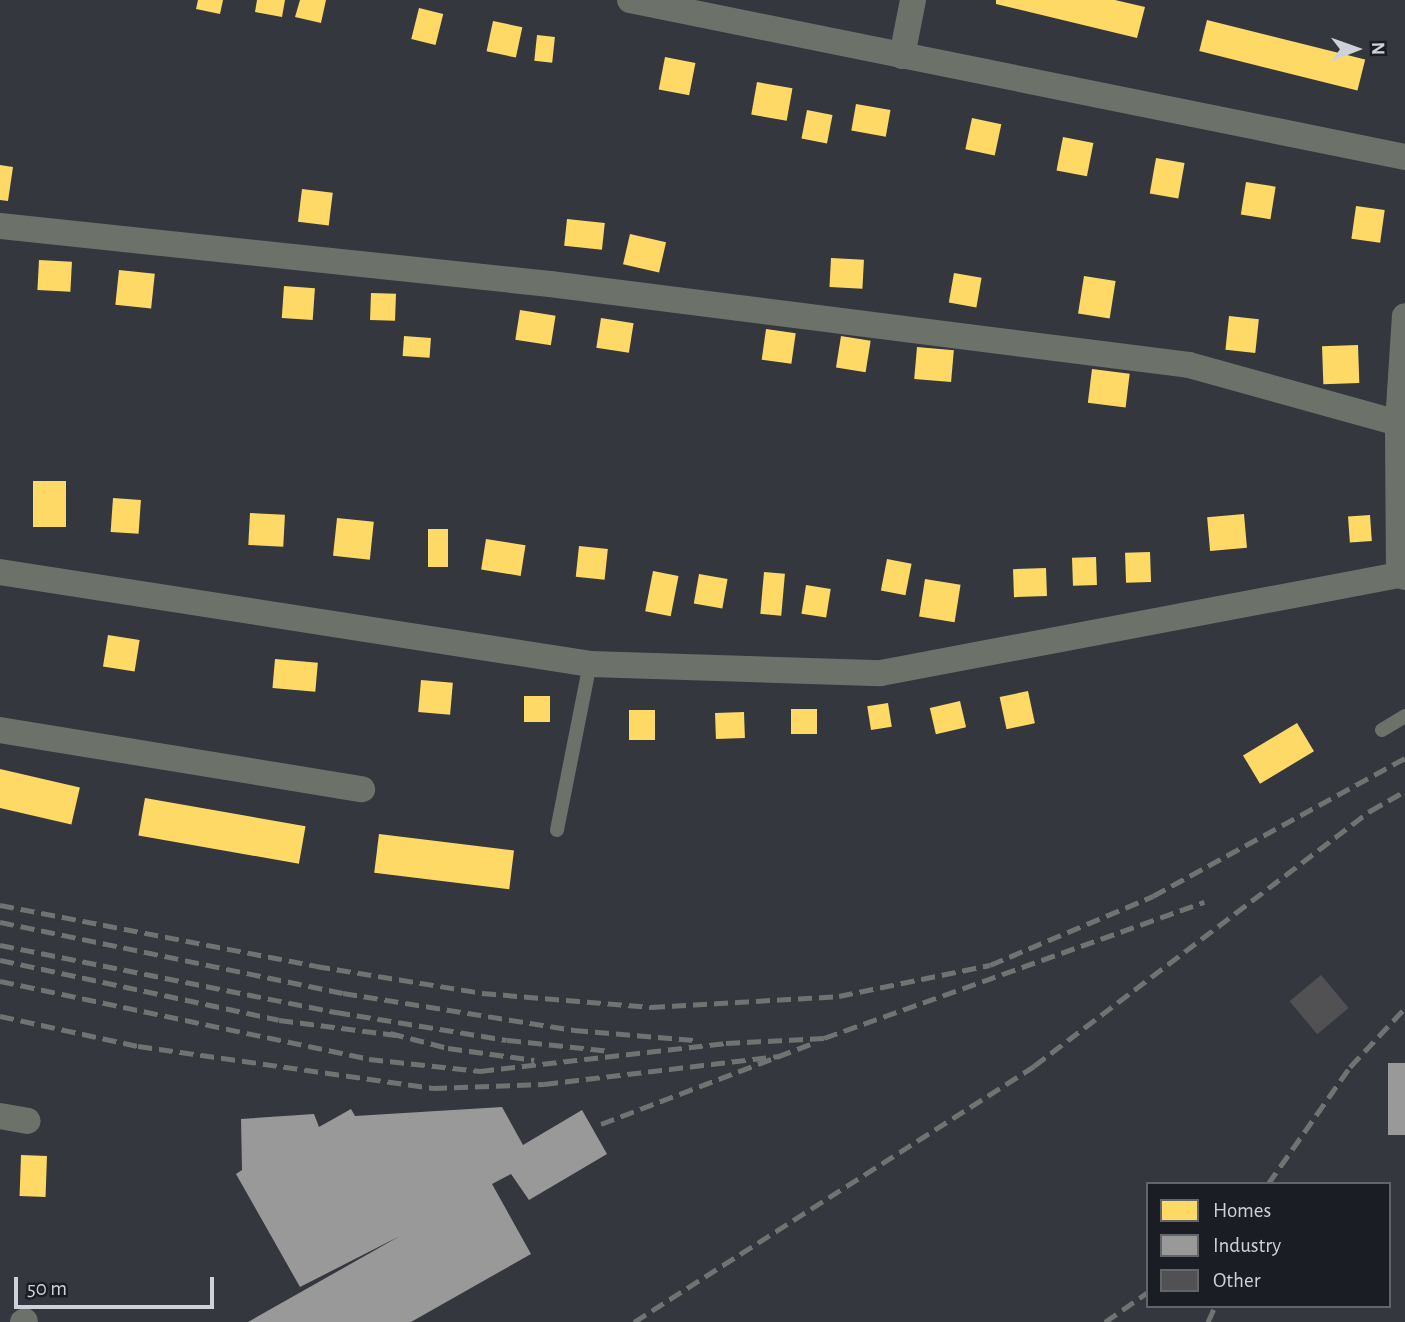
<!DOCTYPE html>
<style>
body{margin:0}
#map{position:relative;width:1405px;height:1322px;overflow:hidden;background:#34373e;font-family:"Alegreya Sans",sans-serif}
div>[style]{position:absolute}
.homes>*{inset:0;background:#ffd966;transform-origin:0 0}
.industry>*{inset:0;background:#999;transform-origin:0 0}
.building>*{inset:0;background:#515053;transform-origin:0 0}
.service>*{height:14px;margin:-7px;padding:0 7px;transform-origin:7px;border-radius:7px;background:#6c7269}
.minor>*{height:26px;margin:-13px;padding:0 13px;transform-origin:13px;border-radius:13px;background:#6c7269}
.rail>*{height:5px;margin-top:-2.5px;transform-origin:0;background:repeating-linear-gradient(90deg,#707371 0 14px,transparent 0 21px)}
span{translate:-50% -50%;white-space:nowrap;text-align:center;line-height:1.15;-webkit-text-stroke:7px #1a1d23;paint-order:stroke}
.legend{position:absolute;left:1146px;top:1182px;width:245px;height:126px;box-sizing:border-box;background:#1a1d23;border:2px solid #62656c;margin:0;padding:9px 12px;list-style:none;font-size:21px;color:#ced1d9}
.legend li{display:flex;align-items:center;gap:14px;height:35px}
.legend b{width:35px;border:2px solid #62656c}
.north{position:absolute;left:1321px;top:14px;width:70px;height:70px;-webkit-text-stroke:5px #1a1d23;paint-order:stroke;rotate:89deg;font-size:19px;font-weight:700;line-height:28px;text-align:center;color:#ced1d9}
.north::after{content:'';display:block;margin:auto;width:24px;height:32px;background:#ced1d9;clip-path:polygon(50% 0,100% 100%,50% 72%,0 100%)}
.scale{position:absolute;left:14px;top:1277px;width:200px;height:32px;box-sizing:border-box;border:4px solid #ced1d9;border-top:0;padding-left:9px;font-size:21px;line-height:24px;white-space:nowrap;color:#ced1d9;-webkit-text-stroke:5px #1a1d23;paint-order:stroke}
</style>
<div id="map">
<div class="homes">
<i style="clip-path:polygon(198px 0,223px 0,220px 14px,196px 9px)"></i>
<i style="clip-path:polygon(257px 0,285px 0,282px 17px,255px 12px)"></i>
<i style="clip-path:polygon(300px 0,326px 0,321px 23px,295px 17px)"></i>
<i style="clip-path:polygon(996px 0,1115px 0,1145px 7px,1137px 38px,996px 4px)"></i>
<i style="left:419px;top:8px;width:25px;height:32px;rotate:14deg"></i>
<i style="left:1207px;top:20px;width:163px;height:32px;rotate:14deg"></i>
<i style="left:493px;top:21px;width:30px;height:31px;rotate:12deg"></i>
<i style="left:537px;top:35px;width:18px;height:26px;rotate:6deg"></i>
<i style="left:665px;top:57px;width:31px;height:33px;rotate:11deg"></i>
<i style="left:757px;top:82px;width:36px;height:33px;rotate:10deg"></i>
<i style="left:856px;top:104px;width:35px;height:27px;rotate:10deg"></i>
<i style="left:807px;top:110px;width:26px;height:29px;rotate:11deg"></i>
<i style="left:972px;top:118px;width:30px;height:32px;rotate:12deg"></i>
<i style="left:1063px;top:137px;width:31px;height:34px;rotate:11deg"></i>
<i style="left:1156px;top:158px;width:29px;height:36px;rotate:10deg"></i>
<i style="clip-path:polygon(0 165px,13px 167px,8px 201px,0 200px)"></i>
<i style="left:1246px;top:182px;width:30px;height:33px;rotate:9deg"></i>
<i style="left:302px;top:189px;width:31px;height:33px;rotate:7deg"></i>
<i style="left:1356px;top:206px;width:29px;height:33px;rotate:8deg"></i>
<i style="left:567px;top:219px;width:38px;height:27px;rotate:6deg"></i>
<i style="left:630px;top:234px;width:37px;height:31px;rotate:13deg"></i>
<i style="left:831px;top:258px;width:33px;height:29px;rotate:3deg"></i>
<i style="left:39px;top:260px;width:33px;height:30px;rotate:3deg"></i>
<i style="left:119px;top:270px;width:36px;height:35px;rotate:6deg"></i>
<i style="left:954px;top:273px;width:28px;height:30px;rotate:10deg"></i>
<i style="left:1084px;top:276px;width:32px;height:38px;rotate:9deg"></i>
<i style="left:284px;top:286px;width:31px;height:32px;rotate:4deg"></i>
<i style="left:371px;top:293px;width:25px;height:27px;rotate:2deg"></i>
<i style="left:520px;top:310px;width:36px;height:30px;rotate:9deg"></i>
<i style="left:1229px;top:316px;width:30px;height:34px;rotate:6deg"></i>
<i style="left:601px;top:318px;width:33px;height:30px;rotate:9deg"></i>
<i style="left:766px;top:329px;width:30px;height:31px;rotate:8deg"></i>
<i style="left:404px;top:336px;width:27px;height:20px;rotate:4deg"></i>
<i style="left:841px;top:336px;width:30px;height:32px;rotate:9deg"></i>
<i style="left:1358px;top:345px;width:38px;height:36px;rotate:88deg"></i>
<i style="left:917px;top:347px;width:37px;height:32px;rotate:5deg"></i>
<i style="left:1092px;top:369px;width:38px;height:34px;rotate:7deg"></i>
<i style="left:33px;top:481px;width:33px;height:46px"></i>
<i style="left:113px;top:498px;width:28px;height:34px;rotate:4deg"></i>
<i style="left:250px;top:513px;width:35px;height:32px;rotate:3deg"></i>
<i style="left:1244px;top:514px;width:34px;height:37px;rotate:85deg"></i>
<i style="left:1370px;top:515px;width:26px;height:22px;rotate:86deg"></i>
<i style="left:337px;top:518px;width:37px;height:38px;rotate:6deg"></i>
<i style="left:428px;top:529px;width:20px;height:38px"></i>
<i style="left:486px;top:539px;width:40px;height:31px;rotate:9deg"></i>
<i style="left:579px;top:546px;width:29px;height:31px;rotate:6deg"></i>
<i style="left:1150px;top:552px;width:30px;height:25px;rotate:88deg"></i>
<i style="left:1096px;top:557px;width:28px;height:24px;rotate:88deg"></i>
<i style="left:887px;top:559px;width:25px;height:32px;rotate:11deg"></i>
<i style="left:1046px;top:568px;width:28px;height:33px;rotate:88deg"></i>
<i style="left:653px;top:571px;width:26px;height:41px;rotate:11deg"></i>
<i style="left:764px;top:572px;width:21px;height:42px;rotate:5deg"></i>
<i style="left:699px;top:574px;width:29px;height:30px;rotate:10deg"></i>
<i style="left:925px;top:579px;width:36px;height:38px;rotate:9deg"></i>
<i style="left:806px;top:585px;width:25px;height:29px;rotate:9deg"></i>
<i style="left:108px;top:635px;width:32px;height:32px;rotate:9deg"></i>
<i style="left:275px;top:659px;width:43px;height:29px;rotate:5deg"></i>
<i style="left:421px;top:680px;width:32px;height:32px;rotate:5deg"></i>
<i style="left:1028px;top:691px;width:33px;height:29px;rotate:78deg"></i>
<i style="left:524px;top:696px;width:26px;height:26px"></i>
<i style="left:960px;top:701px;width:27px;height:31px;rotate:77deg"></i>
<i style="left:888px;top:703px;width:24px;height:21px;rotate:81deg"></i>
<i style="left:791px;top:709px;width:26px;height:25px"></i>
<i style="left:629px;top:710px;width:26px;height:30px"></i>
<i style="left:744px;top:712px;width:26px;height:29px;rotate:88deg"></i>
<i style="left:1297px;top:723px;width:33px;height:63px;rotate:59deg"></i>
<i style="left:0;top:769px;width:82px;height:38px;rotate:13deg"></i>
<i style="left:145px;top:798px;width:163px;height:38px;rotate:10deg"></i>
<i style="left:379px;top:834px;width:136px;height:39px;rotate:7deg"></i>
<i style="left:21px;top:1155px;width:26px;height:41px;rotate:2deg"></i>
</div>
<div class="industry">
<i style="left:1388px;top:1063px;width:17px;height:72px"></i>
<i style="clip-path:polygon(502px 1107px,523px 1145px,582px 1110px,607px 1154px,529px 1200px,511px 1174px,492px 1184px,531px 1254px,411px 1322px,248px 1322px,400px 1236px,300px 1287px,236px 1174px,242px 1170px,241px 1119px,314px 1114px,319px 1127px,351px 1109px,355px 1116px)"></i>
</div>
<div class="building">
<i style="left:1321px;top:975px;width:43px;height:41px;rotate:50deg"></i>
</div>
<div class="service">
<i style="left:1382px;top:730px;width:27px;rotate:-31deg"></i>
<i style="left:557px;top:830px;width:169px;rotate:-78.8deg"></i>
</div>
<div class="minor">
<i style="left:630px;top:0;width:791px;rotate:11.45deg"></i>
<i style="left:902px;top:56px;width:57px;rotate:-78.9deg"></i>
<i style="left:0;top:226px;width:553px;rotate:6.02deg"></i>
<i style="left:550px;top:284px;width:644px;rotate:7.22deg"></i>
<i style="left:1189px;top:365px;width:217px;rotate:15.5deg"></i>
<i style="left:0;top:572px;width:597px;rotate:8.86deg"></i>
<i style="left:590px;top:664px;width:291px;rotate:1.8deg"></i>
<i style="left:881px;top:673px;width:527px;rotate:-10.71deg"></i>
<i style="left:1399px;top:575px;width:6px;rotate:18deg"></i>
<i style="left:1399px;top:575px;width:152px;rotate:-90.4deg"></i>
<i style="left:1398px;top:423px;width:107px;rotate:-86.3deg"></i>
<i style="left:0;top:730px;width:367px;rotate:9.3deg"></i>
<i style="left:0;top:1116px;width:28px;rotate:10deg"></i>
<i style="left:23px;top:1322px;width:2px;rotate:-27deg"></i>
</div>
<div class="rail">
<i style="left:0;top:905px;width:322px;rotate:10.9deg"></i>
<i style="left:316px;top:966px;width:168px;rotate:9.2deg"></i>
<i style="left:482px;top:993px;width:170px;rotate:4.7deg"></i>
<i style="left:651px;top:1007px;width:188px;rotate:-3.3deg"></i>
<i style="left:839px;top:996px;width:154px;rotate:-11.6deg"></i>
<i style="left:990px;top:965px;width:177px;rotate:-22.9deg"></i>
<i style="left:1153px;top:896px;width:287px;rotate:-28.7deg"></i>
<i style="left:0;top:922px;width:350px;rotate:11.7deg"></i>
<i style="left:343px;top:993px;width:234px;rotate:9.1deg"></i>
<i style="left:574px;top:1030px;width:120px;rotate:4.8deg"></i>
<i style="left:0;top:945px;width:343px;rotate:11.3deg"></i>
<i style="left:336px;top:1012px;width:173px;rotate:9.3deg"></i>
<i style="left:507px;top:1040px;width:104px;rotate:6.1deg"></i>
<i style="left:0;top:960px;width:285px;rotate:12.1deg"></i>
<i style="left:279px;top:1020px;width:118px;rotate:7.3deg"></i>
<i style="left:0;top:981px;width:377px;rotate:11.9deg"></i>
<i style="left:369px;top:1059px;width:112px;rotate:6.2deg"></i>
<i style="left:480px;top:1071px;width:248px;rotate:-6.5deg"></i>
<i style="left:726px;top:1043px;width:98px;rotate:-2.9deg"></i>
<i style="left:824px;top:1038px;width:404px;rotate:-19.7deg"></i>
<i style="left:0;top:1016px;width:141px;rotate:12.3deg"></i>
<i style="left:138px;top:1046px;width:298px;rotate:8.1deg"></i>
<i style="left:433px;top:1088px;width:111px;rotate:-2.1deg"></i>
<i style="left:544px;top:1084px;width:237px;rotate:-6.8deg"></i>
<i style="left:390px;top:1033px;width:60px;rotate:14.5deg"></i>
<i style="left:448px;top:1048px;width:87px;rotate:7.9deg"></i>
<i style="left:601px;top:1124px;width:224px;rotate:-20.9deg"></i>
<i style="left:1268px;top:1184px;width:143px;rotate:-55deg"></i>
<i style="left:1350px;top:1067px;width:81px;rotate:-47deg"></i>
<i style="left:634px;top:1322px;width:475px;rotate:-32.6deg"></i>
<i style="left:1034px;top:1066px;width:422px;rotate:-37.2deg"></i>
<i style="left:1370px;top:811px;width:40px;rotate:-29.7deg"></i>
<i style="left:1105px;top:1322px;width:52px;rotate:-34.9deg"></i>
<i style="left:1208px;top:1322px;width:17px;rotate:-66deg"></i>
</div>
<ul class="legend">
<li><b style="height:19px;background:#ffd966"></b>Homes</li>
<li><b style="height:19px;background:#999"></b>Industry</li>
<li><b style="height:19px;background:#515053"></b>Other</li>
</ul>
<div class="north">N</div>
<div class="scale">50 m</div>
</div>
